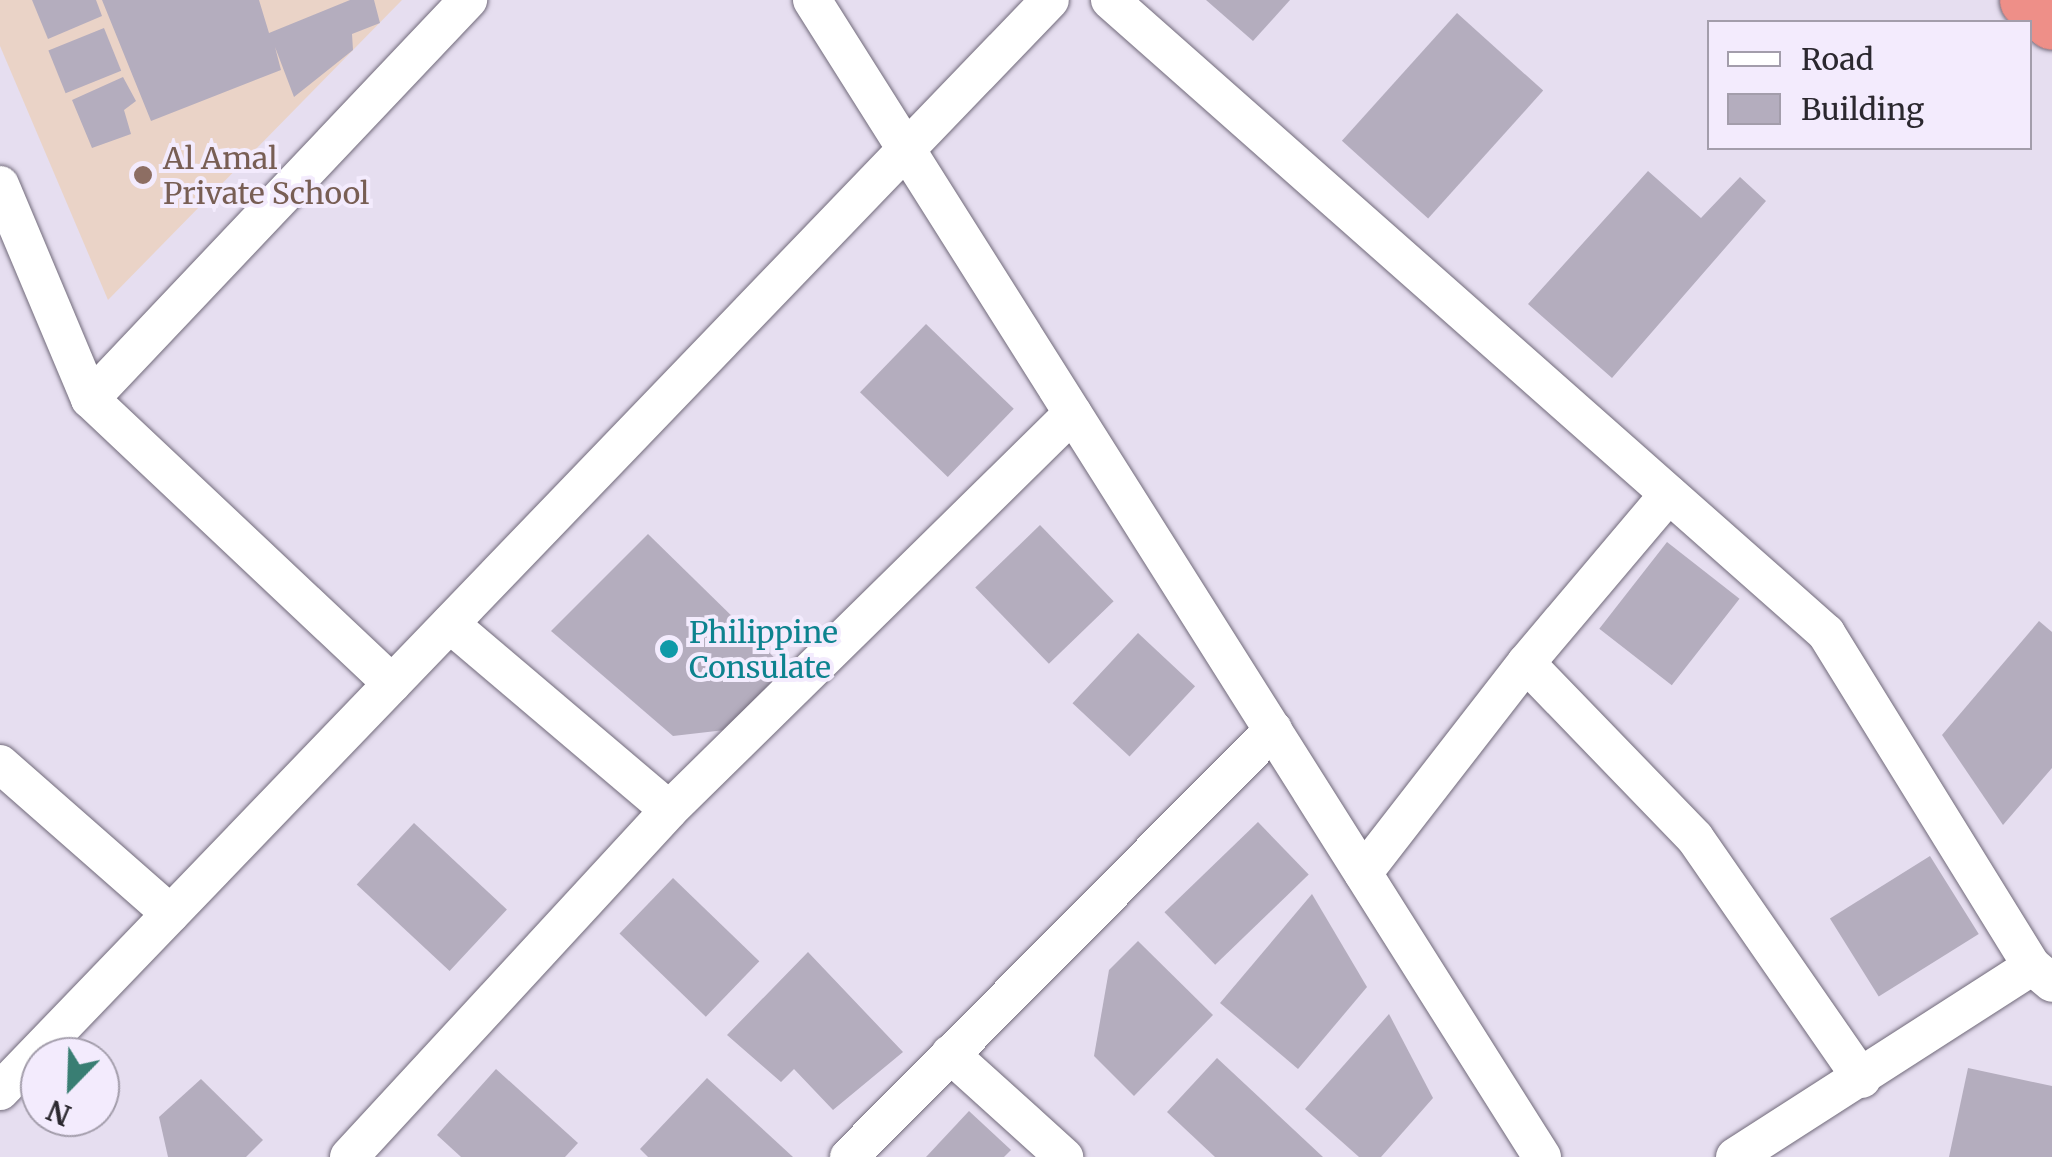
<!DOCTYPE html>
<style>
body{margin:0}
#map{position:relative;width:2052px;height:1157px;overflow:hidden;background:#e6def0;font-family:Merriweather,serif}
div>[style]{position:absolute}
.education>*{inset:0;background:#ead3c7}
.building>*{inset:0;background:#b4adbe;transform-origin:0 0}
.roads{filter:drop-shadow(0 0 2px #716a7a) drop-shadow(0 0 2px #716a7a)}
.minor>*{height:38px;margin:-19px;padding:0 19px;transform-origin:19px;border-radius:19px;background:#fff}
.highway>*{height:55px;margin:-27.5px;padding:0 27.5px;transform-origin:27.5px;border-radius:27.5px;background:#ee8f88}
.dots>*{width:28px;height:28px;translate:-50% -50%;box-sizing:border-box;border:5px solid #f3ebfd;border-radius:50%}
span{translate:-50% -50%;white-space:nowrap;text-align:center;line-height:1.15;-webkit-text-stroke:8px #f3ebfd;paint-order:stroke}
.education-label{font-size:30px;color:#785e54}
.left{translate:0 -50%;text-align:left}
.culture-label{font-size:30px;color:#0d838f}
.legend{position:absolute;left:1707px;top:20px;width:325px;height:130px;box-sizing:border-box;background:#f3ebfd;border:2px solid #a39dab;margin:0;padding:12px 18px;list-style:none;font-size:30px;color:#2b282f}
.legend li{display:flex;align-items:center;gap:20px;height:50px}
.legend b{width:50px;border:2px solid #a39dab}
.north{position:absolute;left:20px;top:1037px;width:100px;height:100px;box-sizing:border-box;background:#f3ebfd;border:2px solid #a39dab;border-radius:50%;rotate:203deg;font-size:28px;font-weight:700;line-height:40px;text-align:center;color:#2b282f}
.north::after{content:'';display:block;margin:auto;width:35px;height:45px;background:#397e73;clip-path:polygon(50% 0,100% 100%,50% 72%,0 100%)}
</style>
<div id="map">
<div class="education">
<i style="clip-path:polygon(0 0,402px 0,108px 300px,0 46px)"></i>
</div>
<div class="building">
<i style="clip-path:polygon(32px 0,96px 0,102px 16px,48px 39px)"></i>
<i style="clip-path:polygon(102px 0,259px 0,269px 33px,350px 0,374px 0,380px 23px,352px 34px,353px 50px,294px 97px,275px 47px,281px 70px,151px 121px)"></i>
<i style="clip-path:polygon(1206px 0,1290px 0,1253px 41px)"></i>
<i style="left:1457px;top:13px;width:116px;height:172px;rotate:42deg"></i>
<i style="left:104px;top:28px;width:46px;height:60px;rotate:68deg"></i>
<i style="clip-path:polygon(123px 77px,136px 101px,124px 110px,131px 134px,92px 148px,72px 100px)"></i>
<i style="clip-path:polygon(1648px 171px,1701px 218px,1740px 177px,1766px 201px,1612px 378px,1528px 304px)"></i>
<i style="left:926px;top:324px;width:122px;height:95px;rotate:44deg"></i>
<i style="left:1040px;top:525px;width:106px;height:90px;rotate:46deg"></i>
<i style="clip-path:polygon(648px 534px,785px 668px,725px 730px,673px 736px,551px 631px)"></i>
<i style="left:1667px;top:542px;width:92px;height:110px;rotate:38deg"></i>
<i style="clip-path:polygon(2039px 621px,2052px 632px,2052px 768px,2003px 825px,1942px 735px)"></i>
<i style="left:1138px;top:633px;width:78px;height:96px;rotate:43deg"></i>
<i style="left:1258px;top:822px;width:73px;height:130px;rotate:46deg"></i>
<i style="left:414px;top:823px;width:127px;height:84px;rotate:43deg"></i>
<i style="left:1930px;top:856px;width:92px;height:118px;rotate:58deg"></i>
<i style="left:673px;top:878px;width:120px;height:77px;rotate:44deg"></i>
<i style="clip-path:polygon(1312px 894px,1367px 987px,1298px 1069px,1220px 1003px)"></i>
<i style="clip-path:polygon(1138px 941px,1213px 1015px,1134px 1096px,1094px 1056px,1109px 970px)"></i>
<i style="clip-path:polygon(808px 952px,903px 1052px,833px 1110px,794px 1069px,781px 1082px,727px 1035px)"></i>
<i style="clip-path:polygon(1389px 1014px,1433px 1098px,1381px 1157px,1359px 1157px,1305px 1109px)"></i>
<i style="clip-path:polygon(1217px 1058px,1323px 1157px,1215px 1157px,1167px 1112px)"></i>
<i style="clip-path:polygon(1968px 1068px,2052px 1086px,2052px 1157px,1949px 1157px)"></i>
<i style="clip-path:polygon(496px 1069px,578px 1143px,565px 1157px,461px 1157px,437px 1135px)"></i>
<i style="clip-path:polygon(707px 1078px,793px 1157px,648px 1157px,640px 1149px)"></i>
<i style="clip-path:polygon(201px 1079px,263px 1140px,246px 1157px,168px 1157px,159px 1117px)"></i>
<i style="clip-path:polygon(969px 1111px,1011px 1150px,1004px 1157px,926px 1157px)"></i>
</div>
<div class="roads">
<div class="minor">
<i style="left:812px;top:0;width:1368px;rotate:57.75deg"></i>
<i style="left:1110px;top:0;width:956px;rotate:41.48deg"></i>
<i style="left:1826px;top:633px;width:392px;rotate:58.3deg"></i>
<i style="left:2032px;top:966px;width:26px;rotate:40deg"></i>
<i style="left:0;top:185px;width:232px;rotate:67.2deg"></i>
<i style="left:90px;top:399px;width:415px;rotate:43.3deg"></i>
<i style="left:90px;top:399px;width:550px;rotate:-46.55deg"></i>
<i style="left:450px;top:624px;width:287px;rotate:40.3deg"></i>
<i style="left:1526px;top:663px;width:243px;rotate:46deg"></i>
<i style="left:1695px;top:838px;width:293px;rotate:55.3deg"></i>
<i style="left:0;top:764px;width:227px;rotate:41.3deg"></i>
<i style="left:1363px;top:873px;width:266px;rotate:-52.2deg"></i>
<i style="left:1526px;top:663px;width:221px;rotate:-49.8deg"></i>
<i style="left:950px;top:1054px;width:154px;rotate:42.1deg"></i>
<i style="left:0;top:1091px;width:1514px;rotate:-46.1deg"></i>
<i style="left:349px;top:1157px;width:472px;rotate:-47.3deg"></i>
<i style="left:669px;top:810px;width:566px;rotate:-44.5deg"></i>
<i style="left:849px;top:1157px;width:602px;rotate:-45.2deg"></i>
<i style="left:1735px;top:1157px;width:353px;rotate:-32.7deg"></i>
</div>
<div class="highway">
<i style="left:2027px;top:0;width:33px;rotate:41deg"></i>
</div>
</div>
<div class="dots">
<i style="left:143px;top:175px;background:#8d6e63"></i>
<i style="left:669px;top:649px;background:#0f9aa8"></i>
</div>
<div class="education-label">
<span class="left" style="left:163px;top:175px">Al Amal<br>Private School</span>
</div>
<div class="culture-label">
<span class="left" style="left:689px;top:649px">Philippine<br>Consulate</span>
</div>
<ul class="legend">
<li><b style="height:12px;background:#fff"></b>Road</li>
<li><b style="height:28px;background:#b4adbe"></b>Building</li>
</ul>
<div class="north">N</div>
</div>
